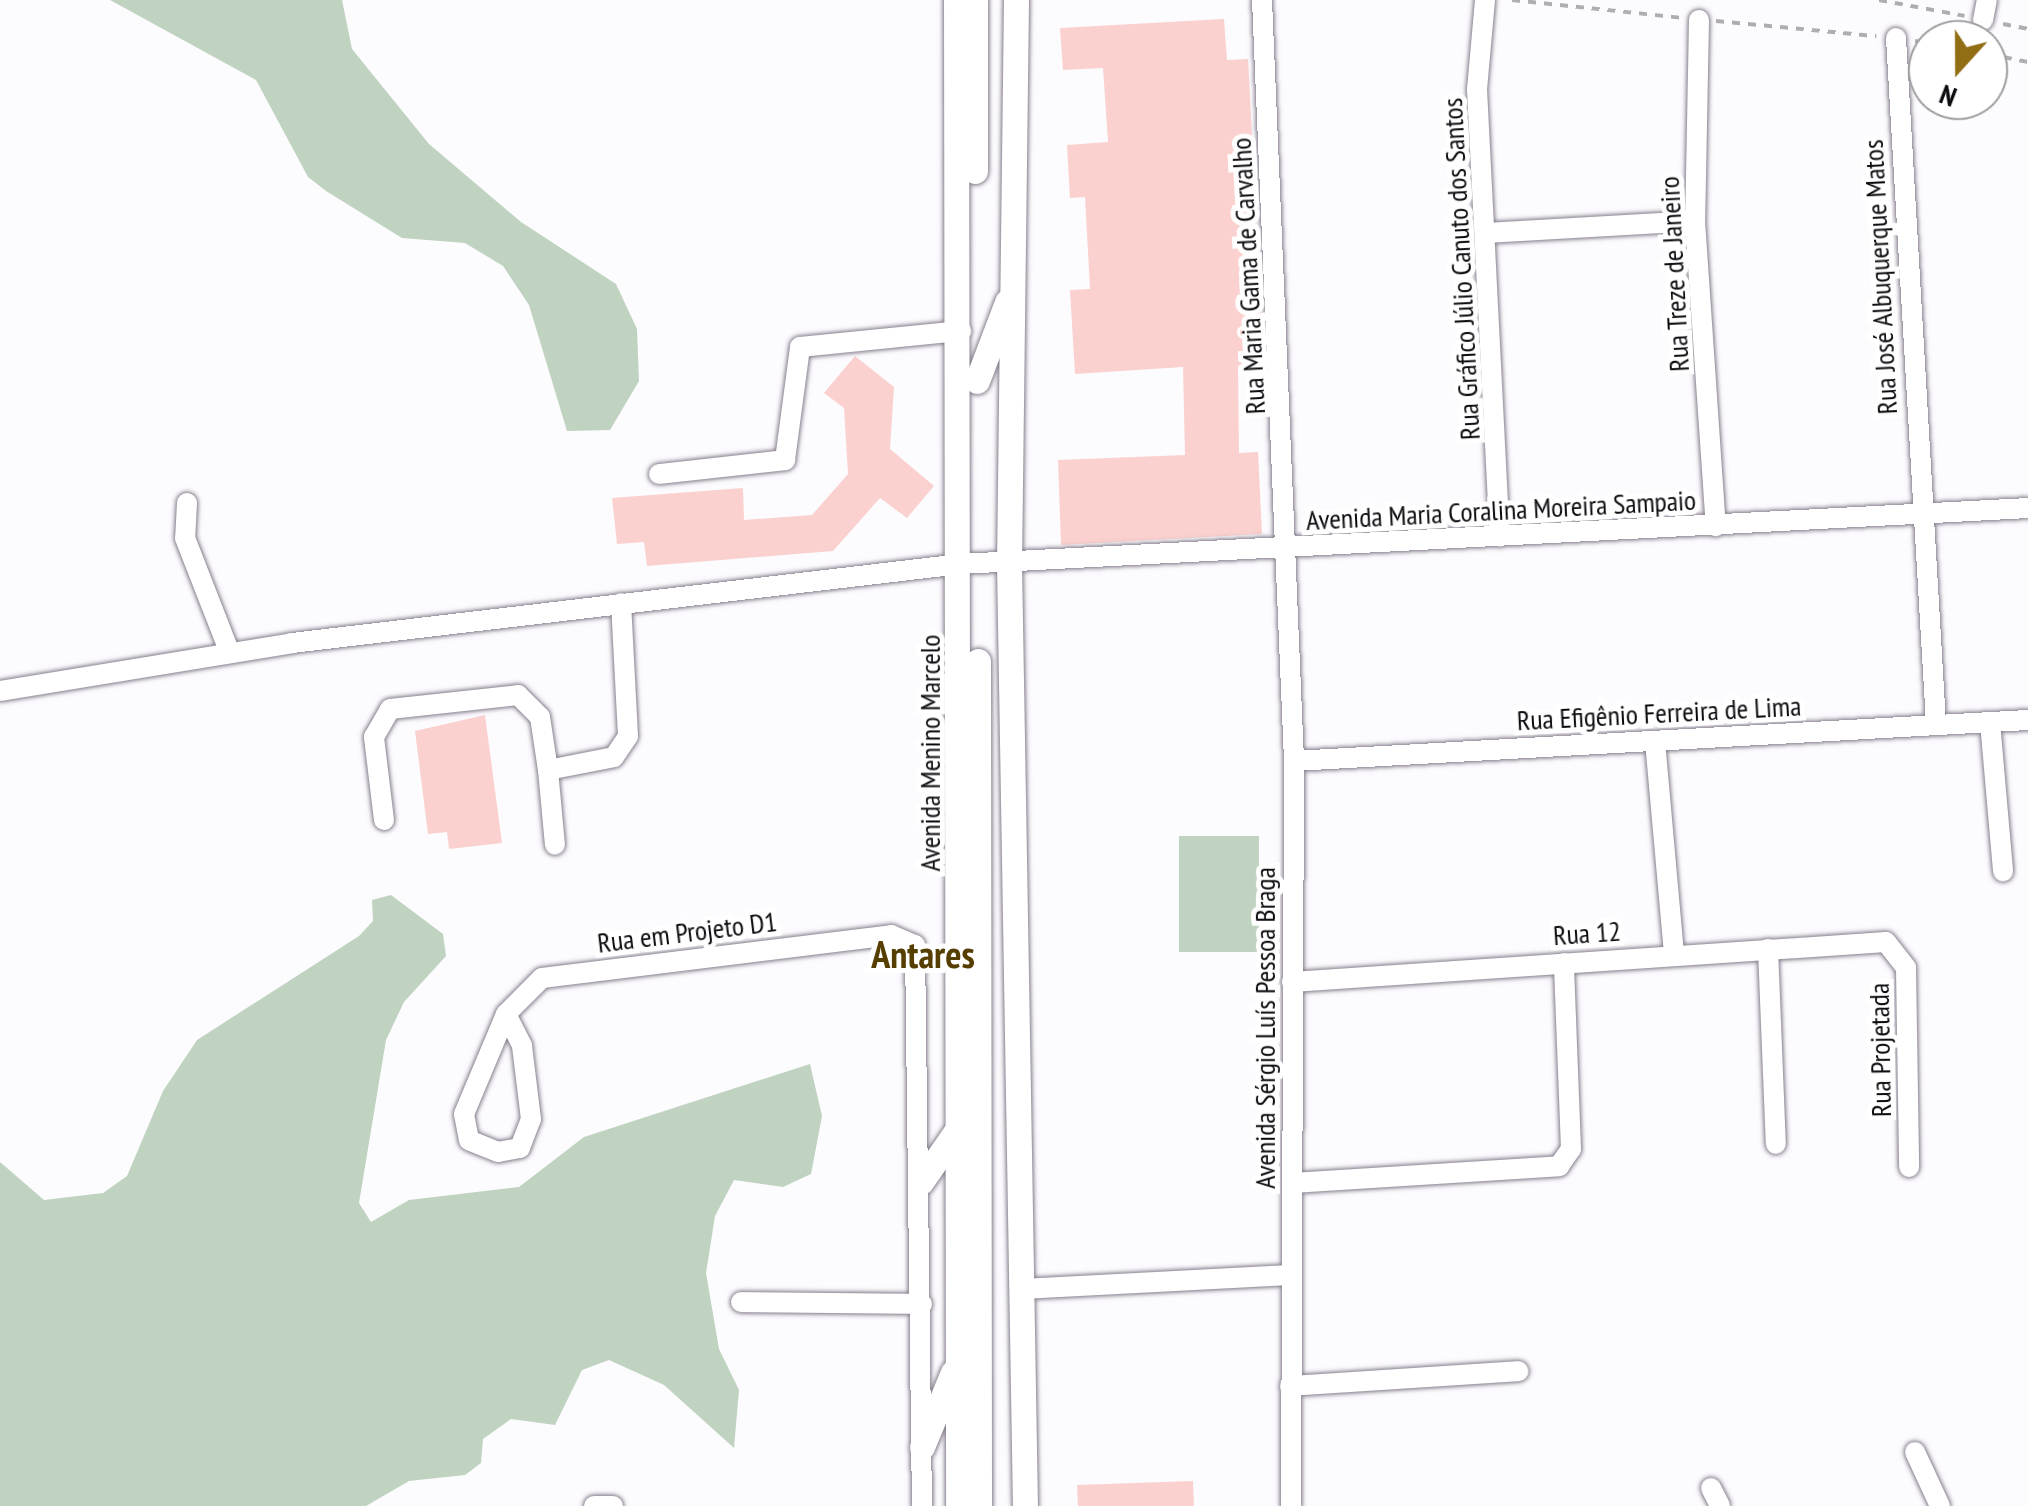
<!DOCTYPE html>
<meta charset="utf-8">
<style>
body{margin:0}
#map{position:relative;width:2028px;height:1506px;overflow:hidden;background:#fcfbfe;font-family:"PT Sans Narrow",sans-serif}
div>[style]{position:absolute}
.green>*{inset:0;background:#c0d3c0;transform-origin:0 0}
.building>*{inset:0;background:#fad1ce}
.path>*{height:4px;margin-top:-2px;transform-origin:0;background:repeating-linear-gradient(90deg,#afadb1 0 8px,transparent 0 16px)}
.roads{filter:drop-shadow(0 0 2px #877f8d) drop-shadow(0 0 2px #877f8d)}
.minor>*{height:20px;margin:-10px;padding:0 10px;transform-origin:10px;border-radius:10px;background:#fff}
.major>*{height:25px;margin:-12.5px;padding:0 12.5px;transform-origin:12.5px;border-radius:12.5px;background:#fff}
span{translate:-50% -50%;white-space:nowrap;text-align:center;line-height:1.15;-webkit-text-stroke:10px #fff;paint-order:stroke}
.street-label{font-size:28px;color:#0e0b10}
.district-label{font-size:38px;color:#563e00;font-weight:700}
.north{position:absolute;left:1908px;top:20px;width:100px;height:100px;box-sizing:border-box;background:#fff;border:2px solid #9f9d9f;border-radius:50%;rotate:201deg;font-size:28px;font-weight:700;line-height:40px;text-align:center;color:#0e0b10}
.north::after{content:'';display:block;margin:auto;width:35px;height:45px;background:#916d13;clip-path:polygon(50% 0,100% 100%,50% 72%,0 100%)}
</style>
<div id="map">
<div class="green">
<i style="clip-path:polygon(110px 0,342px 0,352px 49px,429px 144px,521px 222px,616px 284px,637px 329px,639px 381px,610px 430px,567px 431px,529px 305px,503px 266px,465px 243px,402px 238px,326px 191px,308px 177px,256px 80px)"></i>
<i style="left:1179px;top:836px;width:80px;height:116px"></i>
<i style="clip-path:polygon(391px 895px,443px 934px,446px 956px,404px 1002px,386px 1040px,359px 1203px,371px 1222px,409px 1200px,519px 1187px,584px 1137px,810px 1064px,822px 1116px,811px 1174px,783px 1187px,734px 1180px,715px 1216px,706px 1273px,719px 1349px,739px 1390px,734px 1448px,664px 1385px,609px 1360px,582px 1370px,555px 1425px,511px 1419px,483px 1439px,481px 1463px,465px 1475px,409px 1481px,366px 1506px,0 1506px,0 1162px,44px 1200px,103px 1193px,127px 1176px,163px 1091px,197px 1040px,359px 936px,373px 921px,372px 900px)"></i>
</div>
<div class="building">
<i style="clip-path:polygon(1224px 19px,1227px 60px,1248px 59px,1264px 364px,1238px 367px,1239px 453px,1258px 452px,1262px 534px,1061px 545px,1058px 460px,1185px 455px,1183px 367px,1075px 374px,1070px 290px,1090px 289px,1085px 197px,1070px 198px,1067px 145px,1108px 142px,1103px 68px,1063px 70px,1060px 28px)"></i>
<i style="clip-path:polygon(855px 356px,894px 387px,890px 449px,934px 486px,907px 518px,880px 498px,833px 551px,647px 566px,644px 542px,617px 544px,612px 498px,743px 488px,744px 520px,812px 515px,848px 474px,844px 408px,824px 393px)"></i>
<i style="clip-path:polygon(485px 715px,502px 843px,449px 849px,447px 832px,428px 834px,415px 731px)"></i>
<i style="clip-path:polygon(1193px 1481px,1194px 1506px,1078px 1506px,1077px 1485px)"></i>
</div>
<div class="path">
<i style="left:1512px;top:0;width:171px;rotate:6deg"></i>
<i style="left:1879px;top:0;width:87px;rotate:10.5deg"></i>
<i style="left:1716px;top:21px;width:161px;rotate:5.4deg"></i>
<i style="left:2003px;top:24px;width:25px;rotate:11deg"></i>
<i style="left:1915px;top:41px;width:13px;rotate:9deg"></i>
<i style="left:1988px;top:54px;width:41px;rotate:11.3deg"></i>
</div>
<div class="roads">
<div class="minor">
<i style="left:1262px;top:0;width:762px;rotate:87.59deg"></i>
<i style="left:1294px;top:761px;width:745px;rotate:90.23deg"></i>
<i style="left:1485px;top:0;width:89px;rotate:95.1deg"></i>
<i style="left:1477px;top:89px;width:448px;rotate:87.1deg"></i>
<i style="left:1699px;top:20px;width:201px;rotate:91.1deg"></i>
<i style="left:1695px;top:221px;width:306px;rotate:86.1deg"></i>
<i style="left:1983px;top:20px;width:20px;rotate:-79deg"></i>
<i style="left:1896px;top:38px;width:687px;rotate:86.66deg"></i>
<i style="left:1487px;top:233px;width:208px;rotate:-3.3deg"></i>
<i style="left:659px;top:474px;width:127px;rotate:-6.3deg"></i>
<i style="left:785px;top:460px;width:114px;rotate:-82.4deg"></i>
<i style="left:800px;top:347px;width:162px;rotate:-5.7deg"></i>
<i style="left:187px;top:503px;width:35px;rotate:93deg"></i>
<i style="left:185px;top:538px;width:121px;rotate:68.7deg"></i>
<i style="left:0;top:691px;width:296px;rotate:-9.3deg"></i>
<i style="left:292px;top:643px;width:673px;rotate:-6.74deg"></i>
<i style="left:960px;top:564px;width:1069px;rotate:-3deg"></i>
<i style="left:1990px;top:722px;width:150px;rotate:85deg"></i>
<i style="left:1655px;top:741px;width:214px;rotate:84.9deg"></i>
<i style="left:1294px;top:761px;width:735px;rotate:-3.2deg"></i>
<i style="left:548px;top:770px;width:75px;rotate:84.7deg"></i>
<i style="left:384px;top:820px;width:84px;rotate:-96.9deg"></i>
<i style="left:374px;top:737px;width:32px;rotate:-60deg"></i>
<i style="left:390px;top:709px;width:129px;rotate:-6.2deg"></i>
<i style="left:518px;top:695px;width:31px;rotate:45deg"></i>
<i style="left:540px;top:717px;width:54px;rotate:81.4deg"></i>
<i style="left:548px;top:770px;width:67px;rotate:-11.1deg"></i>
<i style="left:614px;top:757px;width:25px;rotate:-56deg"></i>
<i style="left:628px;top:736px;width:133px;rotate:-93deg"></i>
<i style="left:1768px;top:949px;width:195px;rotate:87.7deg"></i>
<i style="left:1292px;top:982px;width:595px;rotate:-3.85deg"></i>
<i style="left:1886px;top:942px;width:33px;rotate:52deg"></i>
<i style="left:1906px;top:968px;width:199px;rotate:89.1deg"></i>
<i style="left:506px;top:1014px;width:51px;rotate:-45deg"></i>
<i style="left:542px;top:978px;width:352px;rotate:-7deg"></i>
<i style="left:891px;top:935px;width:26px;rotate:23deg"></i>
<i style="left:915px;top:945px;width:561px;rotate:89.29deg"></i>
<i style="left:506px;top:1014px;width:36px;rotate:63deg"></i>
<i style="left:522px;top:1046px;width:74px;rotate:83deg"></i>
<i style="left:531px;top:1119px;width:31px;rotate:111deg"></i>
<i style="left:520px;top:1148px;width:22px;rotate:170deg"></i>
<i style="left:498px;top:1152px;width:31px;rotate:-158deg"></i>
<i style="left:469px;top:1140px;width:26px;rotate:-101deg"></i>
<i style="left:464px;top:1114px;width:108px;rotate:-67.2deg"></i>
<i style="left:1292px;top:1183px;width:268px;rotate:-3.6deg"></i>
<i style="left:1559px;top:1166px;width:21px;rotate:-55deg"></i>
<i style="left:1571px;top:1149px;width:186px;rotate:-92.2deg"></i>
<i style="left:1022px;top:1289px;width:268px;rotate:-3deg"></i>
<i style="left:741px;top:1302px;width:181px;rotate:0.6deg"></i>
<i style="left:1290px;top:1386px;width:229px;rotate:-3.7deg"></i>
<i style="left:1915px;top:1452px;width:60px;rotate:65.2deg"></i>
<i style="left:1711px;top:1488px;width:20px;rotate:63deg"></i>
<i style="left:594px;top:1506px;width:19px"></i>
</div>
<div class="major">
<i style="left:956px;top:0;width:1506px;rotate:89.92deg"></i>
<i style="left:975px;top:0;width:171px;rotate:90deg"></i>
<i style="left:1016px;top:0;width:563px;rotate:90.71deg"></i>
<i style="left:1009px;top:563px;width:943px;rotate:89.03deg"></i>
<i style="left:977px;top:381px;width:85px;rotate:-69.2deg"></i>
<i style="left:978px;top:661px;width:845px;rotate:89.93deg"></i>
<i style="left:921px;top:1182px;width:67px;rotate:-55.4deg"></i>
<i style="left:922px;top:1447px;width:81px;rotate:-67.5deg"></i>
</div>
</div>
<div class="street-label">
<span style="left:1461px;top:269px;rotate:-93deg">Rua Gráfico Júlio Canuto dos Santos</span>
<span style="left:1674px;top:274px;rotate:-93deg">Rua Treze de Janeiro</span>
<span style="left:1248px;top:276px;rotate:-93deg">Rua Maria Gama de Carvalho</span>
<span style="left:1880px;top:277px;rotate:-93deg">Rua José Albuquerque Matos</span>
<span style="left:1501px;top:510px;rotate:-3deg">Avenida Maria Coralina Moreira Sampaio</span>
<span style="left:1659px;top:713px;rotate:-3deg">Rua Efigênio Ferreira de Lima</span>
<span style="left:930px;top:753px;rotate:-90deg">Avenida Menino Marcelo</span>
<span style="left:687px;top:932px;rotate:-7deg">Rua em Projeto D1</span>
<span style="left:1587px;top:933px;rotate:-4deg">Rua 12</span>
<span style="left:1265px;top:1028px;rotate:-90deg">Avenida Sérgio Luís Pessoa Braga</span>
<span style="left:1880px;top:1050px;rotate:-91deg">Rua Projetada</span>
</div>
<div class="district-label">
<span style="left:923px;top:954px">Antares</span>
</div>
<div class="north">N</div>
</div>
